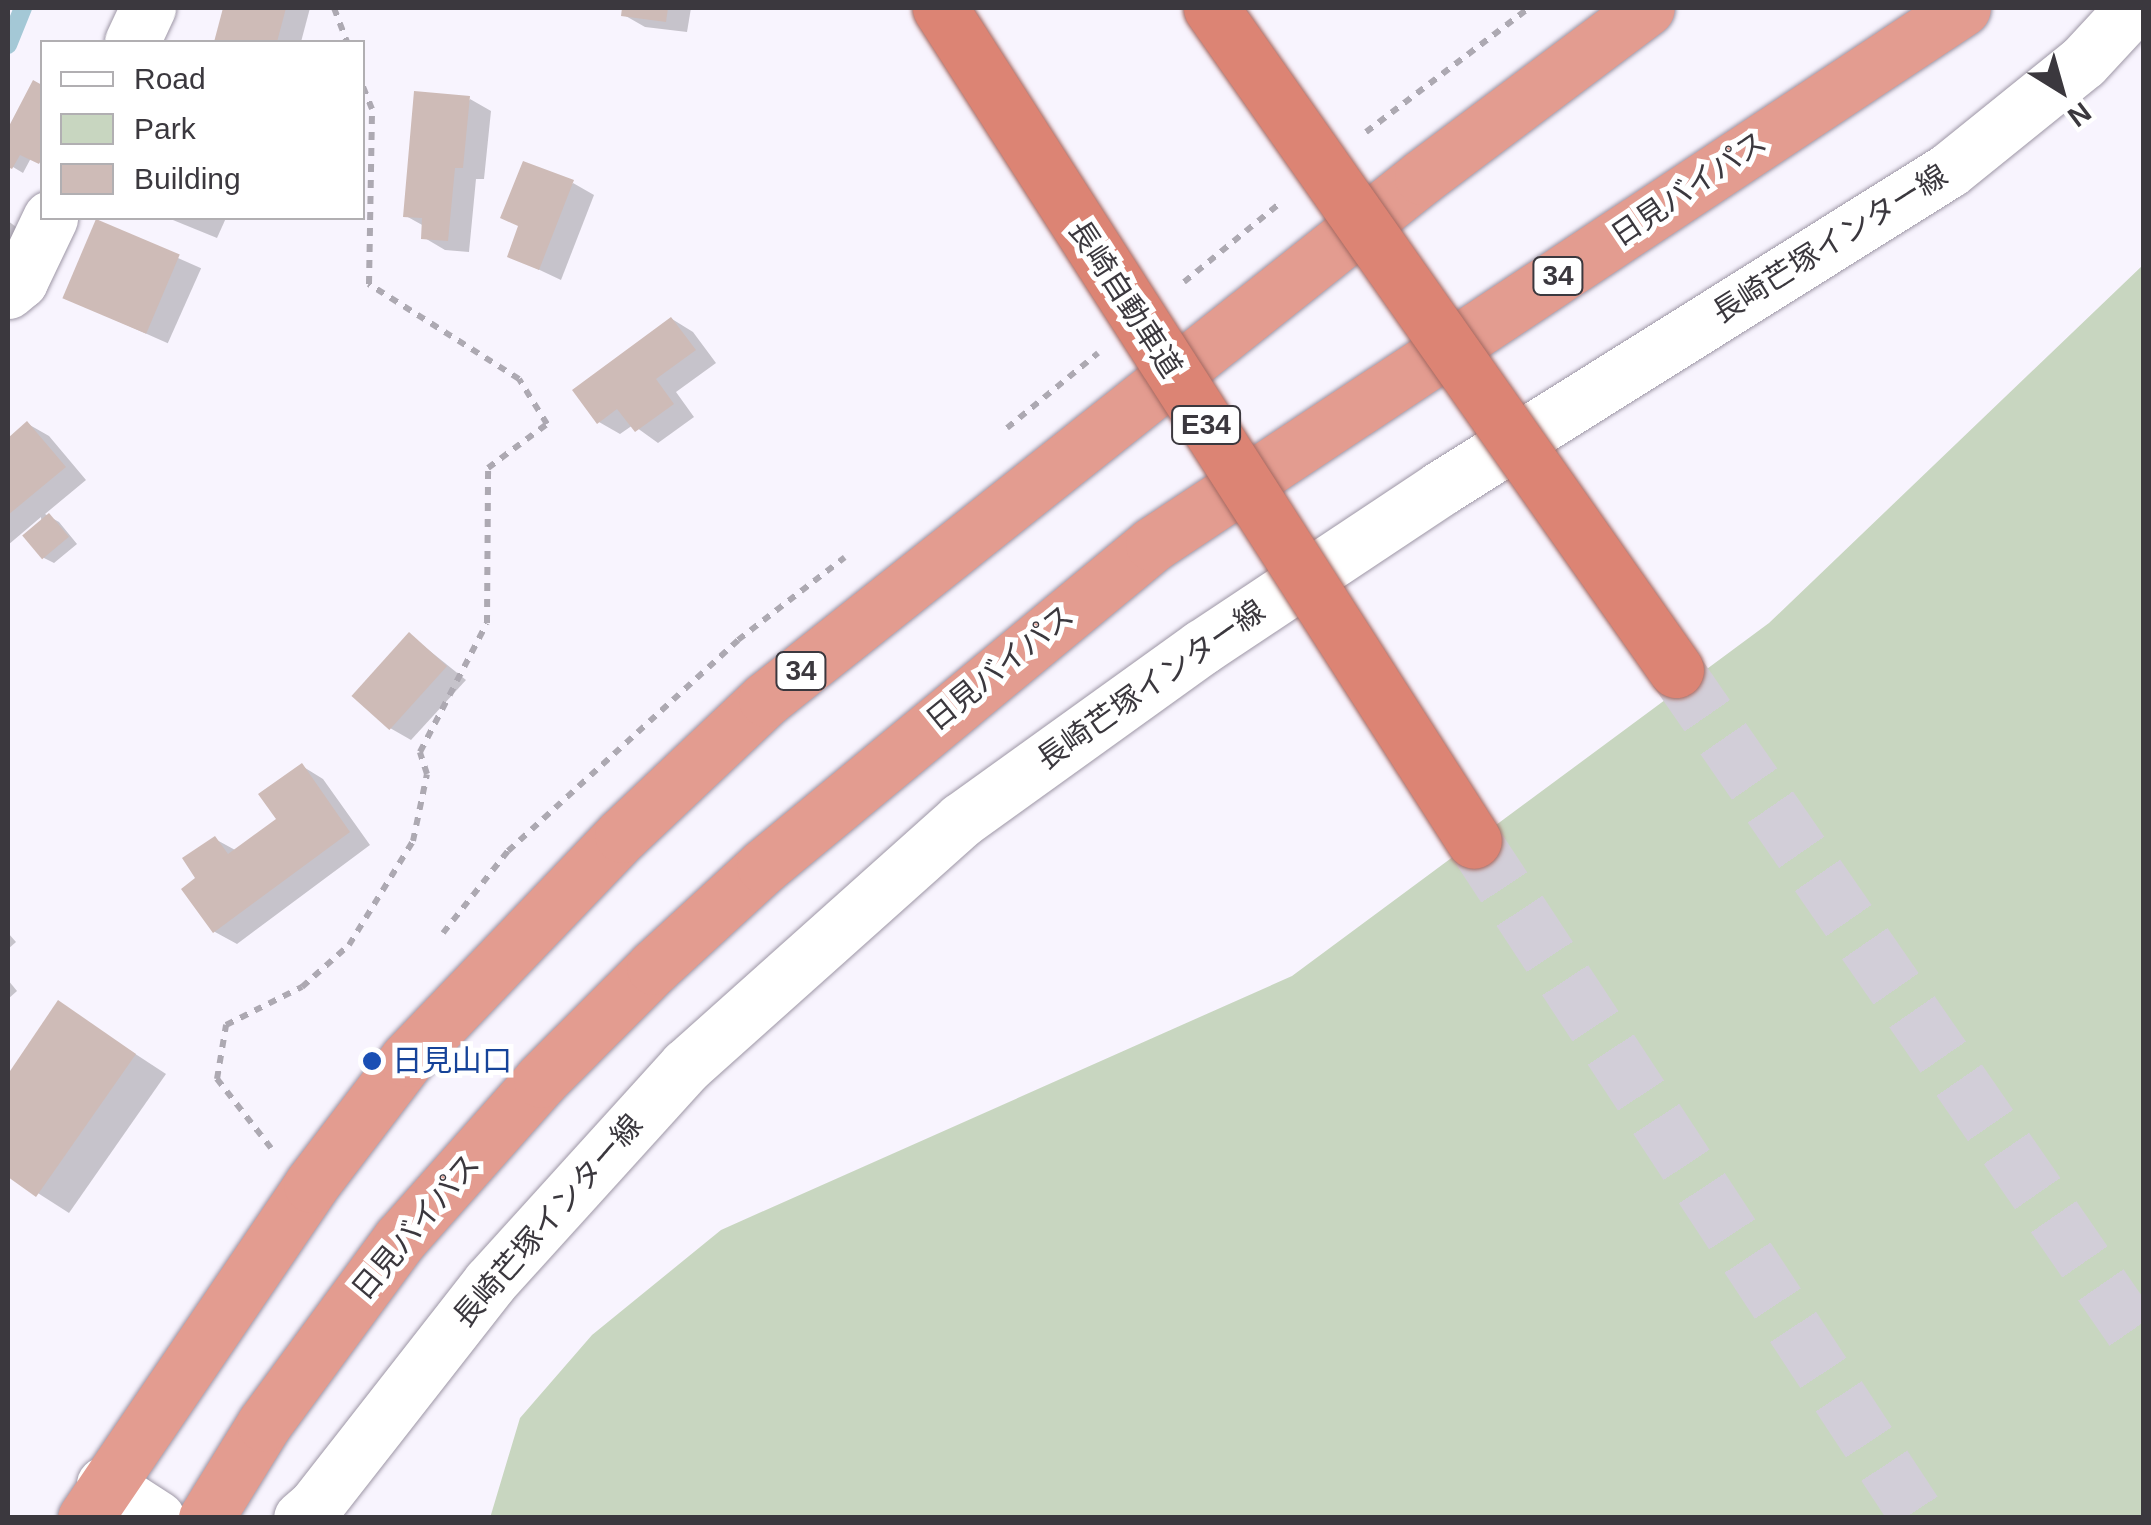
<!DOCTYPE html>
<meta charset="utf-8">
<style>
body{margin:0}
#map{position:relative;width:2151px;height:1525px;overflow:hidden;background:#f8f4fe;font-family:Arial,"Noto Sans JP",sans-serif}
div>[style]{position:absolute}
.green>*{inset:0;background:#c8d6c0}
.shadow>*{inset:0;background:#0003;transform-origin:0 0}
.stream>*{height:18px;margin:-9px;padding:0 9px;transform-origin:9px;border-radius:9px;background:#a4c8d6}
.building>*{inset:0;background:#cebbb7;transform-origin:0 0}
.motorway-tunnel>*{height:55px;margin-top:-27.5px;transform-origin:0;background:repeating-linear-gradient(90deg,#d2ced8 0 55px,transparent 0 83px)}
.path>*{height:6px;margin-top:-3px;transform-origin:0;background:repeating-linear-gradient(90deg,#ada9b2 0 8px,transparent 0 16px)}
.roads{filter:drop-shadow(0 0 2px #9d96a5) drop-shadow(0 0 2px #9d96a5)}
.minor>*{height:55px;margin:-27.5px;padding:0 27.5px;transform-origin:27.5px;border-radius:27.5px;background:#fff}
.secondary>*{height:55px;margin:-27.5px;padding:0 27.5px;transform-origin:27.5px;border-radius:27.5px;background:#fff}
.trunk>*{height:55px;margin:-27.5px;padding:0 27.5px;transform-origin:27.5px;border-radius:27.5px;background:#e39c90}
.bridges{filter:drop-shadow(0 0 2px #a46961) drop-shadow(0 0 2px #a46961)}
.motorway-bridge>*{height:55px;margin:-27.5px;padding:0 27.5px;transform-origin:27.5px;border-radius:27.5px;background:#dc8474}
.dots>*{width:28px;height:28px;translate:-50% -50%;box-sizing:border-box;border:5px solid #fff;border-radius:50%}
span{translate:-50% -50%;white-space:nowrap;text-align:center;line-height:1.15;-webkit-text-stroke:10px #fff;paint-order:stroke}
.shield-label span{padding:2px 8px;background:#fff;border:2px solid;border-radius:8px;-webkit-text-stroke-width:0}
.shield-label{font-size:28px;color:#3b383e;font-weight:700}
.street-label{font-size:30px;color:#3b383e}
.transit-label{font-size:30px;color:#164399}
.left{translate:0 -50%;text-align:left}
.frame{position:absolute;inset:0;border:10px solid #3b383e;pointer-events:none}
.legend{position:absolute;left:40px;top:40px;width:325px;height:180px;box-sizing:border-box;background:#fff;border:2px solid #b1afb2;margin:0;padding:12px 18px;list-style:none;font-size:30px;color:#3b383e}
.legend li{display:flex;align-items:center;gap:20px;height:50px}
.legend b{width:50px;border:2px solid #b1afb2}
.north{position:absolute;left:2011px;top:40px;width:100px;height:100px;-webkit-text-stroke:8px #fff;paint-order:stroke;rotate:143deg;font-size:28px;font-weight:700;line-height:40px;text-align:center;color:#3b383e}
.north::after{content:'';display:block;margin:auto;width:35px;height:45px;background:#3b383e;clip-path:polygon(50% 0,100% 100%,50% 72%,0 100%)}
</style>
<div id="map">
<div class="green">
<i style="clip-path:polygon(2143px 265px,2143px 1517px,490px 1518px,520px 1418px,592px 1335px,721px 1230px,1292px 976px,1769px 623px)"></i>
</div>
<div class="shadow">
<i style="clip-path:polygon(226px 8px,310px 8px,301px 42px,217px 42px)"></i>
<i style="clip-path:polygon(625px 8px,691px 8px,687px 32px,645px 27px,624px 15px)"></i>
<i style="clip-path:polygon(34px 84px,42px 88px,42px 164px,31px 158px,23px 173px,8px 164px,8px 134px)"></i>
<i style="clip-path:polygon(470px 99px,491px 111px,484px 179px,476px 179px,469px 252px,445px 250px,423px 237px,424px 226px,406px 216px)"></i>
<i style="clip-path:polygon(573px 183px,594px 195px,561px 280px,510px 256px)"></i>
<i style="clip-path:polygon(168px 218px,226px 218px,217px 238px)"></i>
<i style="clip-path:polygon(8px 221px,38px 243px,8px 284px)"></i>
<i style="left:97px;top:222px;width:114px;height:82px;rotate:24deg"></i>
<i style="clip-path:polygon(672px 319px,693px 332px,716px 363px,676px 392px,694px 417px,658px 443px,633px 425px,620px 434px,599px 422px)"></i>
<i style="clip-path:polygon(28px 424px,49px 436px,86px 480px,45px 514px,59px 522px,77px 544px,54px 563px,44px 558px,41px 517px,8px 545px,8px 441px)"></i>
<i style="clip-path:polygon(410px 635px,466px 680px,411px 740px,390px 728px)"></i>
<i style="clip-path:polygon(302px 766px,323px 779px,370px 845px,237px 944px,215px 932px,184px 889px,199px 878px,215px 839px,237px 851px,279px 819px)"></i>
<i style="clip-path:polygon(8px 933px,16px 942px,8px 949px)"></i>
<i style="clip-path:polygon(8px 980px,17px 991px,8px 999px)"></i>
<i style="clip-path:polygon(59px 1004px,166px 1074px,69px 1213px,8px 1174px,8px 1078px)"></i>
</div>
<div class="stream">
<i style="left:8px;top:45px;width:40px;rotate:-68deg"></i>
</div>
<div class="building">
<i style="clip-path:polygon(223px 8px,286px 8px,277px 42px,214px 42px)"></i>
<i style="clip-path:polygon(622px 8px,668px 8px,666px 22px,621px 16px)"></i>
<i style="clip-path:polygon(33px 80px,42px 85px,42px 157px,39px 164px,20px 155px,12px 169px,8px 167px,8px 128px)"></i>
<i style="clip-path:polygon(414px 91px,470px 96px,463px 168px,455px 168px,448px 241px,421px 239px,422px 218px,403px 217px)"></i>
<i style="clip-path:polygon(523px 161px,574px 180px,539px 270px,507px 257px,518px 226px,500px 218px)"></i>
<i style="left:96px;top:219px;width:91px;height:86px;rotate:23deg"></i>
<i style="clip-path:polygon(671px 317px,696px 350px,656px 379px,674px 404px,635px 432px,617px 409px,597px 424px,572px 390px)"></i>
<i style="clip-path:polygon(27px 421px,66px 467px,8px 515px,8px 438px)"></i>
<i style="left:49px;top:513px;width:31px;height:35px;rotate:50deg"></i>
<i style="left:409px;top:632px;width:51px;height:86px;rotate:42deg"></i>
<i style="clip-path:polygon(302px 763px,350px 832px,213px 933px,181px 889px,195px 878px,182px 858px,215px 836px,228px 854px,276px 819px,258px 794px)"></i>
<i style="clip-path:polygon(58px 1000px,136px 1054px,36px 1197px,8px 1177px,8px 1074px)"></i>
</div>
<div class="motorway-tunnel">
<i style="left:1676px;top:670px;width:823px;rotate:55.34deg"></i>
<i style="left:1474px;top:841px;width:810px;rotate:56.68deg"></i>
</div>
<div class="path">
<i style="left:334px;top:8px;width:36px;rotate:69deg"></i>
<i style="left:1366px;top:132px;width:205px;rotate:-37.3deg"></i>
<i style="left:1184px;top:282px;width:123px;rotate:-39.4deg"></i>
<i style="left:1007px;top:428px;width:118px;rotate:-39.5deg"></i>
<i style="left:443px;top:933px;width:105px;rotate:-51.6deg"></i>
<i style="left:508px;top:851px;width:312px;rotate:-42.5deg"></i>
<i style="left:738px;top:640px;width:135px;rotate:-37.8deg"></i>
<i style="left:271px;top:1148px;width:88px;rotate:-128deg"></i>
<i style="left:217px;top:1079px;width:55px;rotate:-80.5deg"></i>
<i style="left:226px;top:1025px;width:85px;rotate:-26.6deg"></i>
<i style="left:302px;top:987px;width:63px;rotate:-41.8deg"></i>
<i style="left:349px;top:945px;width:122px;rotate:-58.4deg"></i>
<i style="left:413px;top:841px;width:68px;rotate:-78.2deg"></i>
<i style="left:427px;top:774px;width:23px;rotate:-108deg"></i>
<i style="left:420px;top:752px;width:145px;rotate:-62.6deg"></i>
<i style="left:487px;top:623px;width:155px;rotate:-89.6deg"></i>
<i style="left:488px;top:468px;width:74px;rotate:-36.7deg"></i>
<i style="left:547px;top:424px;width:53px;rotate:-121.9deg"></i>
<i style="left:519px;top:379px;width:178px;rotate:-147.7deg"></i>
<i style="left:369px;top:284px;width:175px;rotate:-89deg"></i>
<i style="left:372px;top:109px;width:27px;rotate:-112deg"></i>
</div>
<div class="roads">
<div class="minor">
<i style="left:132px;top:42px;width:38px;rotate:-65deg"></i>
<i style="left:8px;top:291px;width:16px;rotate:-40deg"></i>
<i style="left:20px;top:281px;width:70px;rotate:-64.5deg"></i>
</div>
<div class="secondary">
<i style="left:104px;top:1484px;width:63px;rotate:32.7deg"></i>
<i style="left:301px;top:1518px;width:18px;rotate:-41deg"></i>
<i style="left:315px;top:1506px;width:284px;rotate:-52deg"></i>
<i style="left:490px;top:1282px;width:292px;rotate:-47.8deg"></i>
<i style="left:686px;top:1066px;width:369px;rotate:-41.8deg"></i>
<i style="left:961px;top:820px;width:297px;rotate:-35.7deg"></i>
<i style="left:1202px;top:647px;width:287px;rotate:-33.6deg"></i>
<i style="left:1441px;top:488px;width:599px;rotate:-32.05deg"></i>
<i style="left:1949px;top:170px;width:172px;rotate:-38.9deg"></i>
<i style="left:2083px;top:62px;width:74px;rotate:-47.2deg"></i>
</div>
<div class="trunk">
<i style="left:85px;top:1518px;width:402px;rotate:-55.8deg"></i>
<i style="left:311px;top:1185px;width:158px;rotate:-52.7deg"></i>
<i style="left:407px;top:1059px;width:310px;rotate:-46.2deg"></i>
<i style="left:622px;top:835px;width:198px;rotate:-43.4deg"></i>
<i style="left:766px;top:699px;width:838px;rotate:-38.51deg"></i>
<i style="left:1422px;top:177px;width:281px;rotate:-36.9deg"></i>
<i style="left:206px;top:1518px;width:110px;rotate:-58.3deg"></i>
<i style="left:264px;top:1424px;width:230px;rotate:-53.7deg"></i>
<i style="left:400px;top:1239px;width:213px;rotate:-48.4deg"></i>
<i style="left:541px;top:1080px;width:160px;rotate:-45deg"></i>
<i style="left:654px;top:967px;width:149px;rotate:-42.6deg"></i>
<i style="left:764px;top:866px;width:505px;rotate:-39.62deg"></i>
<i style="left:1153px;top:544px;width:971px;rotate:-33.49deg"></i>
</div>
</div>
<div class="bridges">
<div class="motorway-bridge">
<i style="left:940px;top:8px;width:989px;rotate:57.34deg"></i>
<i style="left:1211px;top:8px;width:809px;rotate:54.92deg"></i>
</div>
</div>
<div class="dots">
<i style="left:372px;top:1061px;background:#1a4fb4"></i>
</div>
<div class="shield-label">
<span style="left:1558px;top:276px">34</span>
<span style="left:1206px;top:425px">E34</span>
<span style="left:801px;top:671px">34</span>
</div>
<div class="street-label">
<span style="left:1689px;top:189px;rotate:-34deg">日見バイパス</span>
<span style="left:1830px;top:244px;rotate:-32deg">長崎芒塚インター線</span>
<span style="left:1125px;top:299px;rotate:57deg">長崎自動車道</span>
<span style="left:1000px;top:668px;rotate:-39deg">日見バイパス</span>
<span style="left:1151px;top:685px;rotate:-35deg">長崎芒塚インター線</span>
<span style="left:548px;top:1221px;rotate:-49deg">長崎芒塚インター線</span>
<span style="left:416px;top:1227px;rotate:-50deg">日見バイパス</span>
</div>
<div class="transit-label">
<span class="left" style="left:392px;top:1061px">日見山口</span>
</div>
<div class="frame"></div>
<ul class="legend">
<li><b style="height:12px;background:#fff"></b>Road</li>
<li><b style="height:28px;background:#c8d6c0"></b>Park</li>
<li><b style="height:28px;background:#cebbb7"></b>Building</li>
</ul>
<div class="north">N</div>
</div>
